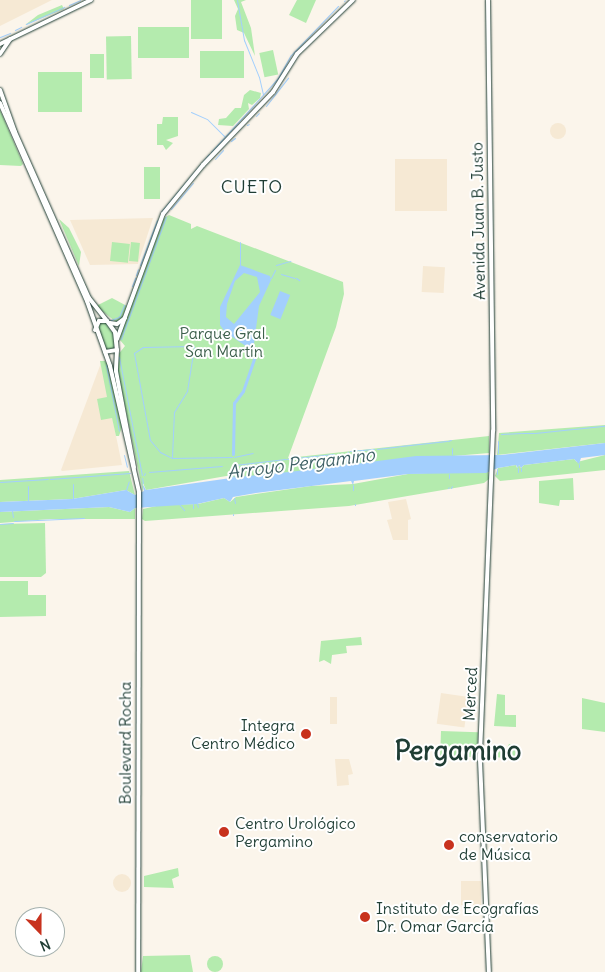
<!DOCTYPE html>
<meta charset="utf-8">
<style>
body{margin:0}
#map{position:relative;width:605px;height:972px;overflow:hidden;background:#fbf5eb;font-family:Delius,sans-serif}
div>[style]{position:absolute}
.built>*{inset:0;background:#f6e9d4;transform-origin:0 0}
.round{border-radius:50%}
.green>*{inset:0;background:#b4ebae;transform-origin:0 0}
.water>*{inset:0;background:#a3cffd;transform-origin:0 0}
.stream>*{height:1px;margin:-0.5px;padding:0 0.5px;transform-origin:0.5px;border-radius:0.5px;background:#a3cffd}
.canal>*{height:3px;margin:-1.5px;padding:0 1.5px;transform-origin:1.5px;border-radius:1.5px;background:#a3cffd}
.roads{filter:drop-shadow(0 0 1px #1f3d34) drop-shadow(0 0 1px #1f3d34)}
.secondary>*{height:4px;margin:-2px;padding:0 2px;transform-origin:2px;border-radius:2px;background:#fff}
.primary>*{height:4px;margin:-2px;padding:0 2px;transform-origin:2px;border-radius:2px;background:#fff}
.dots>*{width:14px;height:14px;translate:-50% -50%;box-sizing:border-box;border:2px solid #fff;border-radius:50%}
span{translate:-50% -50%;white-space:nowrap;text-align:center;line-height:1.15;-webkit-text-stroke:4px #fff;paint-order:stroke}
.street-label{font-size:16px;color:#1f3d34}
.park-label{font-size:16px;color:#3d604c}
.poi-label{font-size:16px;color:#1f3d34}
.right{translate:-100% -50%;text-align:right}
.left{translate:0 -50%;text-align:left}
.neighbourhood-label{font-size:18px;color:#1f3d34;letter-spacing:1px}
.water-label{font-size:18px;color:#406266;font-style:italic}
.town-label{font-size:26px;color:#1f3d34;font-weight:700}
.north{position:absolute;left:15px;top:907px;width:50px;height:50px;box-sizing:border-box;background:#fff;border:1px solid #a5b1ae;border-radius:50%;rotate:158deg;font-size:14px;font-weight:700;line-height:20px;text-align:center;color:#1f3d34}
.north::after{content:'';display:block;margin:auto;width:18px;height:22px;background:#c8321e;clip-path:polygon(50% 0,100% 100%,50% 72%,0 100%)}
</style>
<div id="map">
<div class="built">
<i style="clip-path:polygon(0 0,52px 0,0 26px)"></i>
<i class="round" style="left:550px;top:123px;width:16px;height:16px"></i>
<i style="left:447px;top:159px;width:52px;height:52px;rotate:90deg"></i>
<i style="clip-path:polygon(153px 218px,138px 264px,90px 265px,70px 220px)"></i>
<i style="left:423px;top:266px;width:22px;height:26px;rotate:3deg"></i>
<i style="clip-path:polygon(101px 363px,122px 465px,62px 471px,61px 470px)"></i>
<i style="clip-path:polygon(406px 499px,411px 519px,408px 520px,408px 540px,393px 540px,387px 520px,392px 519px,388px 502px)"></i>
<i style="left:441px;top:693px;width:28px;height:31px;rotate:8deg"></i>
<i style="left:330px;top:697px;width:7px;height:27px"></i>
<i style="clip-path:polygon(335px 759px,349px 759px,353px 774px,348px 775px,349px 785px,337px 786px)"></i>
<i class="round" style="left:113px;top:874px;width:18px;height:18px"></i>
<i style="left:461px;top:881px;width:20px;height:24px"></i>
</div>
<div class="green">
<i style="left:191px;top:0;width:31px;height:39px"></i>
<i style="clip-path:polygon(234px 0,246px 0,241px 2px,251px 28px,255px 56px,244px 33px,237px 30px,235px 16px,238px 9px)"></i>
<i style="clip-path:polygon(297px 0,316px 0,306px 23px,289px 15px)"></i>
<i style="clip-path:polygon(62px 5px,64px 9px,25px 25px,38px 15px)"></i>
<i style="left:138px;top:27px;width:51px;height:31px"></i>
<i style="left:131px;top:36px;width:43px;height:25px;rotate:89deg"></i>
<i style="left:273px;top:50px;width:25px;height:14px;rotate:78deg"></i>
<i style="left:200px;top:51px;width:44px;height:27px"></i>
<i style="left:104px;top:54px;width:24px;height:14px;rotate:90deg"></i>
<i style="left:38px;top:72px;width:44px;height:40px"></i>
<i style="clip-path:polygon(250px 90px,261px 93px,260px 98px,252px 105px,248px 103px,249px 109px,233px 126px,218px 125px,219px 119px,226px 118px,235px 108px,241px 108px,244px 95px)"></i>
<i style="clip-path:polygon(0 110px,23px 164px,21px 166px,0 165px)"></i>
<i style="clip-path:polygon(163px 117px,178px 117px,178px 136px,166px 140px,173px 143px,166px 150px,163px 145px,157px 145px,157px 124px,162px 124px)"></i>
<i style="left:144px;top:167px;width:16px;height:32px"></i>
<i style="clip-path:polygon(169px 215px,191px 224px,191px 229px,197px 226px,343px 282px,344px 294px,336px 327px,288px 458px,489px 436px,489px 453px,347px 465px,346px 462px,346px 465px,325px 469px,234px 478px,232px 475px,146px 490px,143px 483px,143px 492px,117px 368px,117px 356px,125px 346px,120px 340px,121px 333px,164px 218px)"></i>
<i style="clip-path:polygon(59px 219px,69px 228px,81px 252px,79px 266px)"></i>
<i style="left:112px;top:242px;width:18px;height:19px;rotate:6deg"></i>
<i style="left:131px;top:242px;width:9px;height:19px;rotate:6deg"></i>
<i style="clip-path:polygon(112px 298px,127px 306px,121px 320px,116px 322px,96px 306px)"></i>
<i style="clip-path:polygon(105px 322px,114px 335px,114px 350px,107px 351px,98px 331px,98px 324px)"></i>
<i style="clip-path:polygon(100px 361px,105px 361px,108px 365px,122px 427px,119px 436px,116px 436px,112px 418px,101px 420px,97px 399px,107px 397px)"></i>
<i style="clip-path:polygon(605px 425px,605px 443px,497px 455px,499px 433px)"></i>
<i style="clip-path:polygon(605px 455px,605px 470px,500px 481px,495px 476px,498px 468px,516px 465px,517px 468px,519px 465px,521px 468px,524px 465px,574px 459px,577px 462px)"></i>
<i style="clip-path:polygon(488px 470px,489px 479px,484px 483px,349px 506px,145px 521px,142px 519px,143px 509px,161px 505px,198px 504px,224px 498px,230px 502px,236px 497px,311px 486px,353px 484px,408px 474px)"></i>
<i style="clip-path:polygon(129px 471px,135px 495px,126px 490px,72px 499px,0 502px,0 480px)"></i>
<i style="clip-path:polygon(573px 478px,574px 500px,560px 500px,559px 506px,539px 503px,539px 481px)"></i>
<i style="clip-path:polygon(109px 507px,130px 512px,135px 508px,135px 519px,50px 519px,0 523px,0 512px)"></i>
<i style="clip-path:polygon(45px 523px,46px 573px,41px 577px,0 577px,0 524px)"></i>
<i style="clip-path:polygon(0 581px,28px 581px,28px 595px,46px 595px,46px 616px,0 617px)"></i>
<i style="clip-path:polygon(361px 637px,362px 645px,346px 646px,347px 653px,332px 655px,331px 664px,324px 660px,319px 662px,321px 641px)"></i>
<i style="clip-path:polygon(497px 694px,505px 695px,505px 715px,516px 715px,516px 727px,494px 726px)"></i>
<i style="clip-path:polygon(582px 698px,605px 703px,605px 732px,582px 729px)"></i>
<i style="left:441px;top:731px;width:37px;height:25px;rotate:2deg"></i>
<i style="clip-path:polygon(509px 744px,516px 744px,515px 759px,484px 756px,485px 750px,505px 752px)"></i>
<i style="clip-path:polygon(178px 868px,179px 876px,172px 879px,174px 888px,144px 887px,144px 876px)"></i>
<i style="clip-path:polygon(190px 955px,193px 972px,141px 972px,143px 956px)"></i>
<i class="round" style="left:207px;top:956px;width:16px;height:16px"></i>
</div>
<div class="water">
<i style="clip-path:polygon(evenodd,240px 265px,270px 276px,271px 280px,259px 306px,253px 351px,225px 332px,220px 325px,220px 307px,240px 265px,244px 273px,257px 277px,260px 292px,234px 324px,226px 317px,227px 304px,235px 281px,244px 273px)"></i>
<i style="left:280px;top:291px;width:11px;height:26px;rotate:22deg"></i>
<i style="clip-path:polygon(605px 443px,605px 455px,581px 458px,579px 464px,574px 459px,524px 465px,521px 468px,519px 465px,518px 468px,516px 465px,498px 468px,486px 473px,408px 474px,354px 481px,353px 485px,351px 481px,256px 493px,233px 497px,230px 502px,224px 498px,197px 504px,135px 508px,130px 512px,109px 507px,0 512px,0 502px,72px 499px,126px 490px,135px 495px,144px 491px,142px 483px,146px 490px,231px 478px,232px 473px,234px 478px,236px 473px,237px 477px,289px 472px,346px 465px,346px 461px,347px 465px,416px 456px,501px 455px)"></i>
</div>
<div class="stream">
<i style="left:237px;top:0;width:41px;rotate:80.1deg"></i>
<i style="left:244px;top:40px;width:40px;rotate:68deg"></i>
<i style="left:259px;top:77px;width:18px;rotate:77deg"></i>
<i style="left:344px;top:1px;width:1px;rotate:-45deg"></i>
<i style="left:69px;top:5px;width:12px;rotate:-24deg"></i>
<i style="left:26px;top:24px;width:42px;rotate:-24.1deg"></i>
<i style="left:15px;top:30px;width:7px;rotate:-27deg"></i>
<i style="left:0;top:37px;width:11px;rotate:-22deg"></i>
<i style="left:266px;top:106px;width:36px;rotate:-52deg"></i>
<i style="left:191px;top:112px;width:17px;rotate:24deg"></i>
<i style="left:207px;top:119px;width:24px;rotate:45deg"></i>
<i style="left:256px;top:116px;width:4px;rotate:-45deg"></i>
<i style="left:247px;top:125px;width:2px;rotate:-27deg"></i>
<i style="left:231px;top:141px;width:5px;rotate:-37deg"></i>
<i style="left:211px;top:152px;width:100px;rotate:-47.8deg"></i>
<i style="left:278px;top:78px;width:26px;rotate:-61deg"></i>
<i style="left:291px;top:55px;width:68px;rotate:-46.2deg"></i>
<i style="left:215px;top:159px;width:12px;rotate:-48deg"></i>
<i style="left:171px;top:209px;width:34px;rotate:-50deg"></i>
<i style="left:161px;top:212px;width:75px;rotate:-50.4deg"></i>
<i style="left:240px;top:242px;width:23px;rotate:90deg"></i>
<i style="left:140px;top:265px;width:48px;rotate:-69.3deg"></i>
<i style="left:276px;top:265px;width:15px;rotate:-16deg"></i>
<i style="left:281px;top:274px;width:14px;rotate:17deg"></i>
<i style="left:136px;top:275px;width:6px;rotate:-72deg"></i>
<i style="left:271px;top:278px;width:9px;rotate:-63deg"></i>
<i style="left:296px;top:278px;width:4px;rotate:34deg"></i>
<i style="left:132px;top:286px;width:9px;rotate:-69deg"></i>
<i style="left:111px;top:320px;width:9px;rotate:-21deg"></i>
<i style="left:119px;top:317px;width:13px;rotate:-67deg"></i>
<i style="left:121px;top:339px;width:130px;rotate:-69.8deg"></i>
<i style="left:193px;top:346px;width:50px;rotate:178.9deg"></i>
<i style="left:143px;top:347px;width:11px;rotate:146deg"></i>
<i style="left:134px;top:353px;width:88px;rotate:79.6deg"></i>
<i style="left:150px;top:440px;width:16px;rotate:50deg"></i>
<i style="left:160px;top:452px;width:13px;rotate:27deg"></i>
<i style="left:172px;top:458px;width:60px;rotate:-1deg"></i>
<i style="left:119px;top:357px;width:120px;rotate:79deg"></i>
<i style="left:106px;top:365px;width:67px;rotate:78.9deg"></i>
<i style="left:574px;top:429px;width:31px;rotate:-6deg"></i>
<i style="left:522px;top:433px;width:12px"></i>
<i style="left:535px;top:433px;width:38px;rotate:-6deg"></i>
<i style="left:501px;top:434px;width:20px;rotate:-3deg"></i>
<i style="left:448px;top:441px;width:3px;rotate:-18deg"></i>
<i style="left:401px;top:446px;width:46px;rotate:-6.2deg"></i>
<i style="left:452px;top:448px;width:6px;rotate:90deg"></i>
<i style="left:377px;top:449px;width:23px;rotate:-7deg"></i>
<i style="left:350px;top:451px;width:24px;rotate:-5deg"></i>
<i style="left:498px;top:453px;width:12px;rotate:-90deg"></i>
<i style="left:346px;top:454px;width:3px;rotate:-45deg"></i>
<i style="left:124px;top:455px;width:12px;rotate:76deg"></i>
<i style="left:172px;top:457px;width:45px;rotate:-87.5deg"></i>
<i style="left:174px;top:412px;width:25px;rotate:-58deg"></i>
<i style="left:187px;top:391px;width:45px;rotate:-81deg"></i>
<i style="left:234px;top:457px;width:19px;rotate:-12deg"></i>
<i style="left:287px;top:459px;width:47px;rotate:-6.1deg"></i>
<i style="left:345px;top:459px;width:2px;rotate:63deg"></i>
<i style="left:579px;top:464px;width:3px;rotate:90deg"></i>
<i style="left:235px;top:465px;width:51px;rotate:-6.7deg"></i>
<i style="left:235px;top:467px;width:1px;rotate:90deg"></i>
<i style="left:518px;top:468px;width:4px;rotate:90deg"></i>
<i style="left:521px;top:468px;width:3px;rotate:90deg"></i>
<i style="left:497px;top:469px;width:5px;rotate:90deg"></i>
<i style="left:149px;top:472px;width:73px;rotate:-4.7deg"></i>
<i style="left:449px;top:474px;width:4px;rotate:90deg"></i>
<i style="left:144px;top:475px;width:2px;rotate:-63deg"></i>
<i style="left:142px;top:478px;width:5px;rotate:79deg"></i>
<i style="left:50px;top:479px;width:80px;rotate:-4.3deg"></i>
<i style="left:0;top:482px;width:48px;rotate:-3.6deg"></i>
<i style="left:73px;top:484px;width:15px;rotate:90deg"></i>
<i style="left:353px;top:485px;width:5px;rotate:90deg"></i>
<i style="left:448px;top:488px;width:1px;rotate:-45deg"></i>
<i style="left:451px;top:488px;width:2px;rotate:-63deg"></i>
<i style="left:126px;top:490px;width:9px;rotate:-72deg"></i>
<i style="left:234px;top:498px;width:5px;rotate:79deg"></i>
<i style="left:28px;top:501px;width:15px;rotate:-90deg"></i>
<i style="left:179px;top:504px;width:8px;rotate:50deg"></i>
<i style="left:193px;top:504px;width:4px;rotate:90deg"></i>
<i style="left:197px;top:504px;width:3px;rotate:72deg"></i>
<i style="left:355px;top:505px;width:1px;rotate:-90deg"></i>
<i style="left:12px;top:511px;width:6px;rotate:81deg"></i>
<i style="left:233px;top:514px;width:1px;rotate:90deg"></i>
<i style="left:14px;top:521px;width:70px;rotate:-2.5deg"></i>
<i style="left:0;top:524px;width:13px;rotate:-4deg"></i>
</div>
<div class="canal">
<i style="left:233px;top:454px;width:51px;rotate:-88.9deg"></i>
<i style="left:234px;top:403px;width:15px;rotate:-53deg"></i>
<i style="left:243px;top:391px;width:37px;rotate:-71deg"></i>
<i style="left:255px;top:356px;width:5px;rotate:-112deg"></i>
<i style="left:234px;top:468px;width:5px;rotate:-79deg"></i>
</div>
<div class="roads">
<div class="secondary">
<i style="left:488px;top:0;width:431px;rotate:89.3deg"></i>
<i style="left:493px;top:431px;width:329px;rotate:92.3deg"></i>
<i style="left:480px;top:760px;width:212px;rotate:87.6deg"></i>
<i style="left:0;top:90px;width:45px;rotate:70.3deg"></i>
<i style="left:15px;top:132px;width:182px;rotate:66deg"></i>
<i style="left:89px;top:298px;width:29px;rotate:52deg"></i>
<i style="left:0;top:103px;width:216px;rotate:66.3deg"></i>
<i style="left:87px;top:301px;width:69px;rotate:70.5deg"></i>
<i style="left:110px;top:366px;width:129px;rotate:77deg"></i>
<i style="left:139px;top:492px;width:480px;rotate:90.1deg"></i>
<i style="left:110px;top:323px;width:7px;rotate:8deg"></i>
<i style="left:117px;top:324px;width:10px;rotate:-37deg"></i>
<i style="left:95px;top:330px;width:10px;rotate:-66deg"></i>
<i style="left:99px;top:321px;width:8px"></i>
<i style="left:107px;top:321px;width:14px;rotate:54deg"></i>
<i style="left:115px;top:332px;width:18px;rotate:84deg"></i>
<i style="left:117px;top:350px;width:12px;rotate:171deg"></i>
<i style="left:117px;top:339px;width:133px;rotate:-69.8deg"></i>
<i style="left:163px;top:214px;width:63px;rotate:-50.8deg"></i>
<i style="left:203px;top:165px;width:101px;rotate:-46.2deg"></i>
<i style="left:273px;top:92px;width:45px;rotate:-57.7deg"></i>
<i style="left:297px;top:54px;width:78px;rotate:-44deg"></i>
<i style="left:117px;top:350px;width:21px;rotate:93deg"></i>
<i style="left:116px;top:371px;width:98px;rotate:79.4deg"></i>
</div>
<div class="primary">
<i style="left:0;top:44px;width:101px;rotate:-25.8deg"></i>
<i style="left:0;top:54px;width:18px;rotate:-56deg"></i>
</div>
</div>
<div class="dots">
<i style="left:306px;top:734px;background:#c8321e"></i>
<i style="left:224px;top:832px;background:#c8321e"></i>
<i style="left:449px;top:845px;background:#c8321e"></i>
<i style="left:365px;top:917px;background:#c8321e"></i>
</div>
<div class="street-label">
<span style="left:478px;top:221px;rotate:-91deg">Avenida Juan B. Justo</span>
<span style="left:470px;top:694px;rotate:-87deg">Merced</span>
<span style="left:125px;top:743px;rotate:-90deg">Boulevard Rocha</span>
</div>
<div class="park-label">
<span style="left:224px;top:342px">Parque Gral.<br>San Martín</span>
</div>
<div class="poi-label">
<span class="right" style="left:295px;top:734px">Integra<br>Centro Médico</span>
<span class="left" style="left:235px;top:832px">Centro Urológico<br>Pergamino</span>
<span class="left" style="left:459px;top:845px">conservatorio<br>de Música</span>
<span class="left" style="left:376px;top:917px">Instituto de Ecografías<br>Dr. Omar García</span>
</div>
<div class="neighbourhood-label">
<span style="left:252px;top:187px">CUETO</span>
</div>
<div class="water-label">
<span style="left:301px;top:464px;rotate:-7deg">Arroyo Pergamino</span>
</div>
<div class="town-label">
<span style="left:458px;top:751px">Pergamino</span>
</div>
<div class="north">N</div>
</div>
